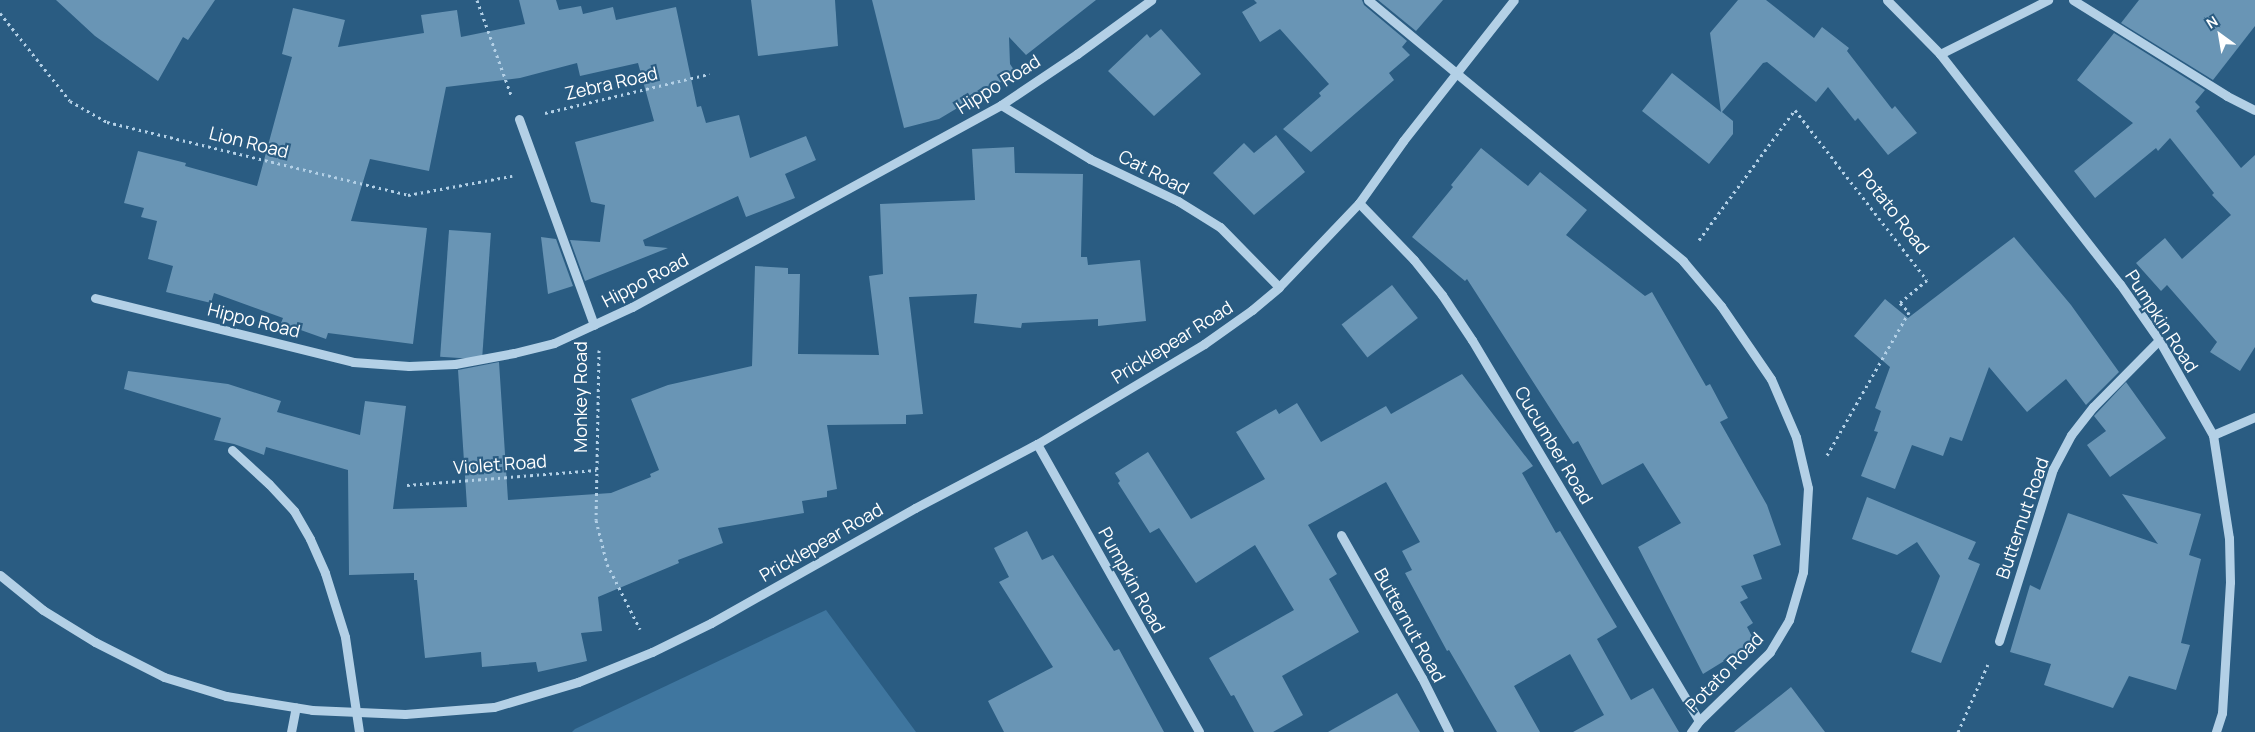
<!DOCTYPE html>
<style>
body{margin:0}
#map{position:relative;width:2255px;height:732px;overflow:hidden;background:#2a5c82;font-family:Manrope,sans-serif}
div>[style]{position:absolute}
.green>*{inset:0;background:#3f769f}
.building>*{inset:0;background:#6995b5;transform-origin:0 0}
.path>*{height:3px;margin-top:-1.5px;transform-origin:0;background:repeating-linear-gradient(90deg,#b3d0e6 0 2.5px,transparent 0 6.5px)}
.minor>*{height:9px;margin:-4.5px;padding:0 4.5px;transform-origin:4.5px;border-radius:4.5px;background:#b3d0e6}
span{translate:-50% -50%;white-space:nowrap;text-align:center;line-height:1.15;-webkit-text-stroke:4.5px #2a5c82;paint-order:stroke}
.street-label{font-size:18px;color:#fff}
.north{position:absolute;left:2195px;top:10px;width:50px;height:50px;-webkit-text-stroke:4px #2a5c82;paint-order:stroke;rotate:328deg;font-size:14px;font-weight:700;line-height:20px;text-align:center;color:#fff}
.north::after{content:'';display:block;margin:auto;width:18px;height:22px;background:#fff;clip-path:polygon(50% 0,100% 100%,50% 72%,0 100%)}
</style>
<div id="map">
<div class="green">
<i style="clip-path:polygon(826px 610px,916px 732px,572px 732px,575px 729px)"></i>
</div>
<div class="building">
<i style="clip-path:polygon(56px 0,215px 0,188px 40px,183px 37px,158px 81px,95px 36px)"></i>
<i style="clip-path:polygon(519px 0,556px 0,559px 10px,581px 6px,583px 14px,613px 7px,616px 20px,676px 7px,697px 107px,701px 106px,706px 123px,739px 115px,750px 158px,806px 136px,816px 160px,785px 174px,795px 198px,746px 217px,738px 196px,643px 240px,645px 246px,668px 248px,585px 281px,570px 240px,600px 242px,605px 205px,591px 202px,575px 142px,654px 121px,638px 63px,580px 76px,577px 63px,520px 78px,446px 87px,429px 171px,370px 159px,351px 221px,427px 228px,413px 344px,328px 333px,326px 339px,281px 323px,283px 318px,214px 293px,211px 303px,166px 292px,173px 266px,148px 259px,157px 221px,141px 217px,144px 208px,124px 203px,138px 151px,186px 163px,185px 166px,257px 186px,292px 57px,282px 54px,293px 8px,345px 20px,338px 47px,424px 33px,421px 15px,457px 10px,461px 37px,525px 24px)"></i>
<i style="clip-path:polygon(751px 0,835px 0,838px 46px,758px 56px)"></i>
<i style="clip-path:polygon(872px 0,1096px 0,1026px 55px,1009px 37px,1010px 64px,1016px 73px,939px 119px,904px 128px)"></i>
<i style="clip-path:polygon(1254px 0,1362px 0,1364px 5px,1407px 41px,1402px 47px,1410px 55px,1389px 73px,1394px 80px,1311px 152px,1283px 129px,1321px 96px,1319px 93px,1329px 84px,1280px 29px,1260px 42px,1242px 12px,1257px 3px)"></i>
<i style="clip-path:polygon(1378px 0,1443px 0,1416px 31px)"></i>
<i style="clip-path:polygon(1738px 0,1766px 0,1814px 38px,1822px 27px,1849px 48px,1847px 51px,1892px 109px,1895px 106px,1917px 133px,1888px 155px,1858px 118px,1855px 121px,1828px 87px,1816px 102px,1767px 62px,1763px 63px,1722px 112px,1733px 121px,1733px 134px,1709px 164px,1642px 111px,1672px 73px,1721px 112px,1710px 33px)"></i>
<i style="clip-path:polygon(2139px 0,2255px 0,2255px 26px,2213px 80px,2121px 23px)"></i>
<i style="clip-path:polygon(1161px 29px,1201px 74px,1154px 116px,1108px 71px,1147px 34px,1150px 38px)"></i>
<i style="clip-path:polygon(2114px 33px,2205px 90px,2195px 102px,2200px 107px,2196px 111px,2241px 168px,2255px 155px,2255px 347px,2240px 371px,2210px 352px,2217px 342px,2167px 285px,2161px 291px,2136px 263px,2165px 238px,2182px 259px,2231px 215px,2212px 195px,2214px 193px,2170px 138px,2158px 151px,2156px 148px,2095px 198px,2074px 171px,2133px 123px,2077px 80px)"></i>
<i style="clip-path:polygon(1276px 135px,1305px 172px,1254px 215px,1213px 173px,1244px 143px,1254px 153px)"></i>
<i style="clip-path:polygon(1014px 147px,1015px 173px,1083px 174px,1081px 257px,1087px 257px,1088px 265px,1140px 260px,1146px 321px,1098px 326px,1098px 319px,1022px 323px,1021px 328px,974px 323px,977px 294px,909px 297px,923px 414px,906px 415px,906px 424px,827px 425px,837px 489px,827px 491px,827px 497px,802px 501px,804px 513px,718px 528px,723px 543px,678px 560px,679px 563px,598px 597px,602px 631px,581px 633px,587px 661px,538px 672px,536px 662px,482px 667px,481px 652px,425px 658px,417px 580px,414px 580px,414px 573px,349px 575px,348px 470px,266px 447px,264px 455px,234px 444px,214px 440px,221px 418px,124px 389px,128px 371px,228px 384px,281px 401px,277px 412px,360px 435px,365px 401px,406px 406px,393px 509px,467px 507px,458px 370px,499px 362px,508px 500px,611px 493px,651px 477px,650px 474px,659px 470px,631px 399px,668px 385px,752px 366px,755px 266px,788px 268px,788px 274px,800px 274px,798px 354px,879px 355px,869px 276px,883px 274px,880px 204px,975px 200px,972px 149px)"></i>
<i style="clip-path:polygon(1481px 148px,1528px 186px,1540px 172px,1587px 210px,1566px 235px,1645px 296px,1652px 292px,1706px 386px,1710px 384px,1728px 418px,1720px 422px,1767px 505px,1781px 545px,1753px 555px,1762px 579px,1741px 586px,1748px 598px,1740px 602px,1753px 623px,1747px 627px,1755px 642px,1703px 674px,1638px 547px,1681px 523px,1643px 463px,1602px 485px,1578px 441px,1573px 444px,1467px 279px,1465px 281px,1412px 237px,1453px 187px,1451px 185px)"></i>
<i style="left:449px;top:230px;width:42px;height:127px;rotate:4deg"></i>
<i style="clip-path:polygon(541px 237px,556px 239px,573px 286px,548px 294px)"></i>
<i style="clip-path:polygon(2014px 237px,2071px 305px,2119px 372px,2086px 405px,2066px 379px,2027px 412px,1989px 367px,1962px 441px,1950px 437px,1943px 456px,1912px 445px,1895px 489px,1861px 476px,1878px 432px,1874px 431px,1881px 411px,1875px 408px,1890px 367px,1854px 336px,1885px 299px,1908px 318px)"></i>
<i style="left:1392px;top:285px;width:42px;height:64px;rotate:52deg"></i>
<i style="clip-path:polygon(1462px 374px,1533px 466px,1522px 473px,1556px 533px,1560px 531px,1617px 627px,1597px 639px,1631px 700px,1653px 688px,1679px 732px,1573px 732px,1604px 715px,1570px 654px,1514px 686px,1540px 732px,1497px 732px,1449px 650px,1447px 651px,1405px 573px,1412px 570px,1402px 551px,1420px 542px,1386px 482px,1308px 525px,1337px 574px,1329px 579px,1359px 632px,1282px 676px,1303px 715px,1273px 732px,1254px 732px,1234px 695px,1231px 696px,1209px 658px,1294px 610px,1255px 545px,1196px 583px,1159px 528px,1150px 533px,1118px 483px,1120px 481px,1115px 473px,1148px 452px,1191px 519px,1265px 479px,1236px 432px,1276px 409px,1279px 414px,1297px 403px,1321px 442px,1386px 406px,1391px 414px)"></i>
<i style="clip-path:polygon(2126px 382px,2166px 438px,2110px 477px,2087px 445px,2106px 431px,2094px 416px)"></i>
<i style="clip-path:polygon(2122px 494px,2201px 514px,2189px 555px,2201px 559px,2181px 643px,2190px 645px,2176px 690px,2129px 676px,2113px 708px,2044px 685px,2051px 664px,2010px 652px,2030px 585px,2040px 590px,2068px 513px,2158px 544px)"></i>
<i style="clip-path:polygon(1867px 497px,1976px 542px,1968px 559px,1980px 564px,1941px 663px,1911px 652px,1940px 576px,1917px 542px,1897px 555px,1852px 539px)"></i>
<i style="clip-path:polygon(1027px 531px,1042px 560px,1053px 555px,1114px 651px,1119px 649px,1164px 732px,1004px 732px,988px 701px,1053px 667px,999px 582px,1009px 577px,994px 548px)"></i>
<i style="clip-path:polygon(1791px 687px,1825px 732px,1734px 732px,1771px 703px)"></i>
<i style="clip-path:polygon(1397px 693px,1420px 732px,1328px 732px)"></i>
</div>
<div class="path">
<i style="left:477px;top:0;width:101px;rotate:70.3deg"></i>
<i style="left:0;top:13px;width:112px;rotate:51.5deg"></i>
<i style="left:70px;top:101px;width:43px;rotate:29.6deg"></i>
<i style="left:107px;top:122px;width:310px;rotate:13.6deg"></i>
<i style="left:408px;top:195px;width:106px;rotate:-10.4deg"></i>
<i style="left:545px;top:113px;width:169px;rotate:-13.4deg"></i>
<i style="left:1699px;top:240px;width:162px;rotate:-53.6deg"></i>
<i style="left:1795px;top:110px;width:215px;rotate:52.2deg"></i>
<i style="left:1927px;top:280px;width:35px;rotate:140deg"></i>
<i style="left:1900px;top:303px;width:13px;rotate:45deg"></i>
<i style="left:1909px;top:312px;width:165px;rotate:119.8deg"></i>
<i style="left:599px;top:350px;width:170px;rotate:91deg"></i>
<i style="left:596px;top:520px;width:45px;rotate:76deg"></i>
<i style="left:607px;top:564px;width:73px;rotate:63.1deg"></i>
<i style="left:407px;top:485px;width:190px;rotate:-4.5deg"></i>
<i style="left:1958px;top:732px;width:74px;rotate:-66.2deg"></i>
</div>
<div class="minor">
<i style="left:1368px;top:0;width:409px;rotate:39.6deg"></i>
<i style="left:1683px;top:261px;width:59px;rotate:49.8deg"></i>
<i style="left:1721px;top:306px;width:88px;rotate:55.6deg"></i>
<i style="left:1771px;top:379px;width:63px;rotate:66.7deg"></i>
<i style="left:1796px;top:437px;width:52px;rotate:76.8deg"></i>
<i style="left:1808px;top:488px;width:84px;rotate:93.4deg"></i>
<i style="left:1803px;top:572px;width:50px;rotate:106.3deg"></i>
<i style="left:1789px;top:620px;width:37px;rotate:121deg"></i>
<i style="left:1770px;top:652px;width:99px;rotate:135.8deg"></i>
<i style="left:1699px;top:721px;width:14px;rotate:126deg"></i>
<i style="left:1887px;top:0;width:76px;rotate:45.5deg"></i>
<i style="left:1940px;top:54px;width:292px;rotate:52deg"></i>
<i style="left:2120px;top:284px;width:68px;rotate:55.1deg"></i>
<i style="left:2159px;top:340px;width:109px;rotate:60.4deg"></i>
<i style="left:2213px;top:435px;width:104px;rotate:81.2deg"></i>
<i style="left:2229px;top:538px;width:44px;rotate:88.7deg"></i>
<i style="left:2230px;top:582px;width:131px;rotate:93.5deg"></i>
<i style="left:2222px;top:713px;width:20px;rotate:108deg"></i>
<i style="left:2073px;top:0;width:181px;rotate:31.9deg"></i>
<i style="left:2227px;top:96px;width:31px;rotate:27deg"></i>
<i style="left:1940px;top:54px;width:121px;rotate:-26.6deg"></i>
<i style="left:1001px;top:105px;width:104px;rotate:31.2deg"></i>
<i style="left:1090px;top:159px;width:98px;rotate:25.5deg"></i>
<i style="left:1178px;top:201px;width:49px;rotate:31.8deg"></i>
<i style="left:1220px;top:227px;width:84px;rotate:45.5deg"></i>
<i style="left:519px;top:119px;width:219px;rotate:70deg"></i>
<i style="left:1359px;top:203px;width:79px;rotate:46deg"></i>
<i style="left:1414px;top:260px;width:45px;rotate:51.3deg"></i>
<i style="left:1442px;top:295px;width:54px;rotate:56.3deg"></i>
<i style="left:1472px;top:340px;width:443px;rotate:59.2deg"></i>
<i style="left:95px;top:298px;width:266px;rotate:13.9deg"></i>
<i style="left:353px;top:362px;width:56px;rotate:4.1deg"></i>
<i style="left:409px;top:366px;width:46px;rotate:-2.5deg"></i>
<i style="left:455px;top:364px;width:60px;rotate:-10.6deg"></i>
<i style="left:514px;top:353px;width:41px;rotate:-14deg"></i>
<i style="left:554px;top:343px;width:86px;rotate:-24.8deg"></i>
<i style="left:632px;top:307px;width:421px;rotate:-28.7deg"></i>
<i style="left:1001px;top:105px;width:92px;rotate:-33.9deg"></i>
<i style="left:1077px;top:54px;width:92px;rotate:-36.1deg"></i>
<i style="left:2213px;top:435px;width:46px;rotate:-23.2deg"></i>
<i style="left:1037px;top:444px;width:330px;rotate:60.6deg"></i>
<i style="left:232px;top:450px;width:50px;rotate:42.6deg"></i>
<i style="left:269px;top:484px;width:37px;rotate:47deg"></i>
<i style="left:294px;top:511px;width:32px;rotate:60deg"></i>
<i style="left:310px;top:539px;width:37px;rotate:66deg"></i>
<i style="left:325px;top:573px;width:67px;rotate:72.6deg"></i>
<i style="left:345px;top:637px;width:96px;rotate:81.6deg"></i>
<i style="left:1341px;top:535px;width:164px;rotate:60.5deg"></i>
<i style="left:1422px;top:678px;width:60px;rotate:63.4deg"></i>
<i style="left:0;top:575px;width:55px;rotate:39.1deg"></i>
<i style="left:43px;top:610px;width:61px;rotate:31.6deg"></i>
<i style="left:95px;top:642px;width:77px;rotate:26.9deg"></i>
<i style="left:164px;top:677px;width:65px;rotate:17deg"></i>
<i style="left:226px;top:696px;width:87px;rotate:9.2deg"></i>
<i style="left:312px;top:710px;width:93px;rotate:2.5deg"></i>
<i style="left:405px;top:714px;width:89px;rotate:-4.5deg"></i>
<i style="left:494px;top:707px;width:88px;rotate:-16.6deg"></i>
<i style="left:578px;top:682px;width:80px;rotate:-22.1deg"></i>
<i style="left:652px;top:652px;width:66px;rotate:-26.2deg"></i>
<i style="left:711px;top:623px;width:234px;rotate:-29.4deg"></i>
<i style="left:915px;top:508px;width:138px;rotate:-27.7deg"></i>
<i style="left:1037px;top:444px;width:195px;rotate:-30.9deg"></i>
<i style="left:1204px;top:344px;width:59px;rotate:-35.3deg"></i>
<i style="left:1252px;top:310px;width:35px;rotate:-40deg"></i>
<i style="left:1279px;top:287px;width:116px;rotate:-46.4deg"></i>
<i style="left:1359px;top:203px;width:76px;rotate:-54.6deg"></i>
<i style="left:1403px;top:141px;width:179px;rotate:-51.8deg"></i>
<i style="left:1999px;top:641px;width:180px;rotate:-72.6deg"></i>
<i style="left:2053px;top:469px;width:38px;rotate:-62deg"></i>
<i style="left:2071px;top:435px;width:36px;rotate:-52deg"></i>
<i style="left:2093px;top:407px;width:94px;rotate:-45.4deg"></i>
<i style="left:291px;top:732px;width:25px;rotate:-79deg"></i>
</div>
<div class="street-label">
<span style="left:611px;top:83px;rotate:-13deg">Zebra Road</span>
<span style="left:998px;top:84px;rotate:-32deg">Hippo Road</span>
<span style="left:249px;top:142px;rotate:14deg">Lion Road</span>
<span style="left:1154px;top:172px;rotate:27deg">Cat Road</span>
<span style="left:1894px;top:211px;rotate:52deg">Potato Road</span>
<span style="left:645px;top:280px;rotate:-28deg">Hippo Road</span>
<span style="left:254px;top:320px;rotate:14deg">Hippo Road</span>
<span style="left:2162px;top:321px;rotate:57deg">Pumpkin Road</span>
<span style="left:1172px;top:342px;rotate:-32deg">Pricklepear Road</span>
<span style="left:580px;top:397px;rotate:-90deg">Monkey Road</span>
<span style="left:1554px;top:445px;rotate:59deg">Cucumber Road</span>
<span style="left:500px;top:464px;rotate:-4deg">Violet Road</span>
<span style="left:2022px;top:518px;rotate:-71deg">Butternut Road</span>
<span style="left:821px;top:542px;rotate:-30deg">Pricklepear Road</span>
<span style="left:1132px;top:580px;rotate:61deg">Pumpkin Road</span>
<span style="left:1410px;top:625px;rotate:61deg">Butternut Road</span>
<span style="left:1724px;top:672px;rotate:-46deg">Potato Road</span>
</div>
<div class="north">N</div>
</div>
